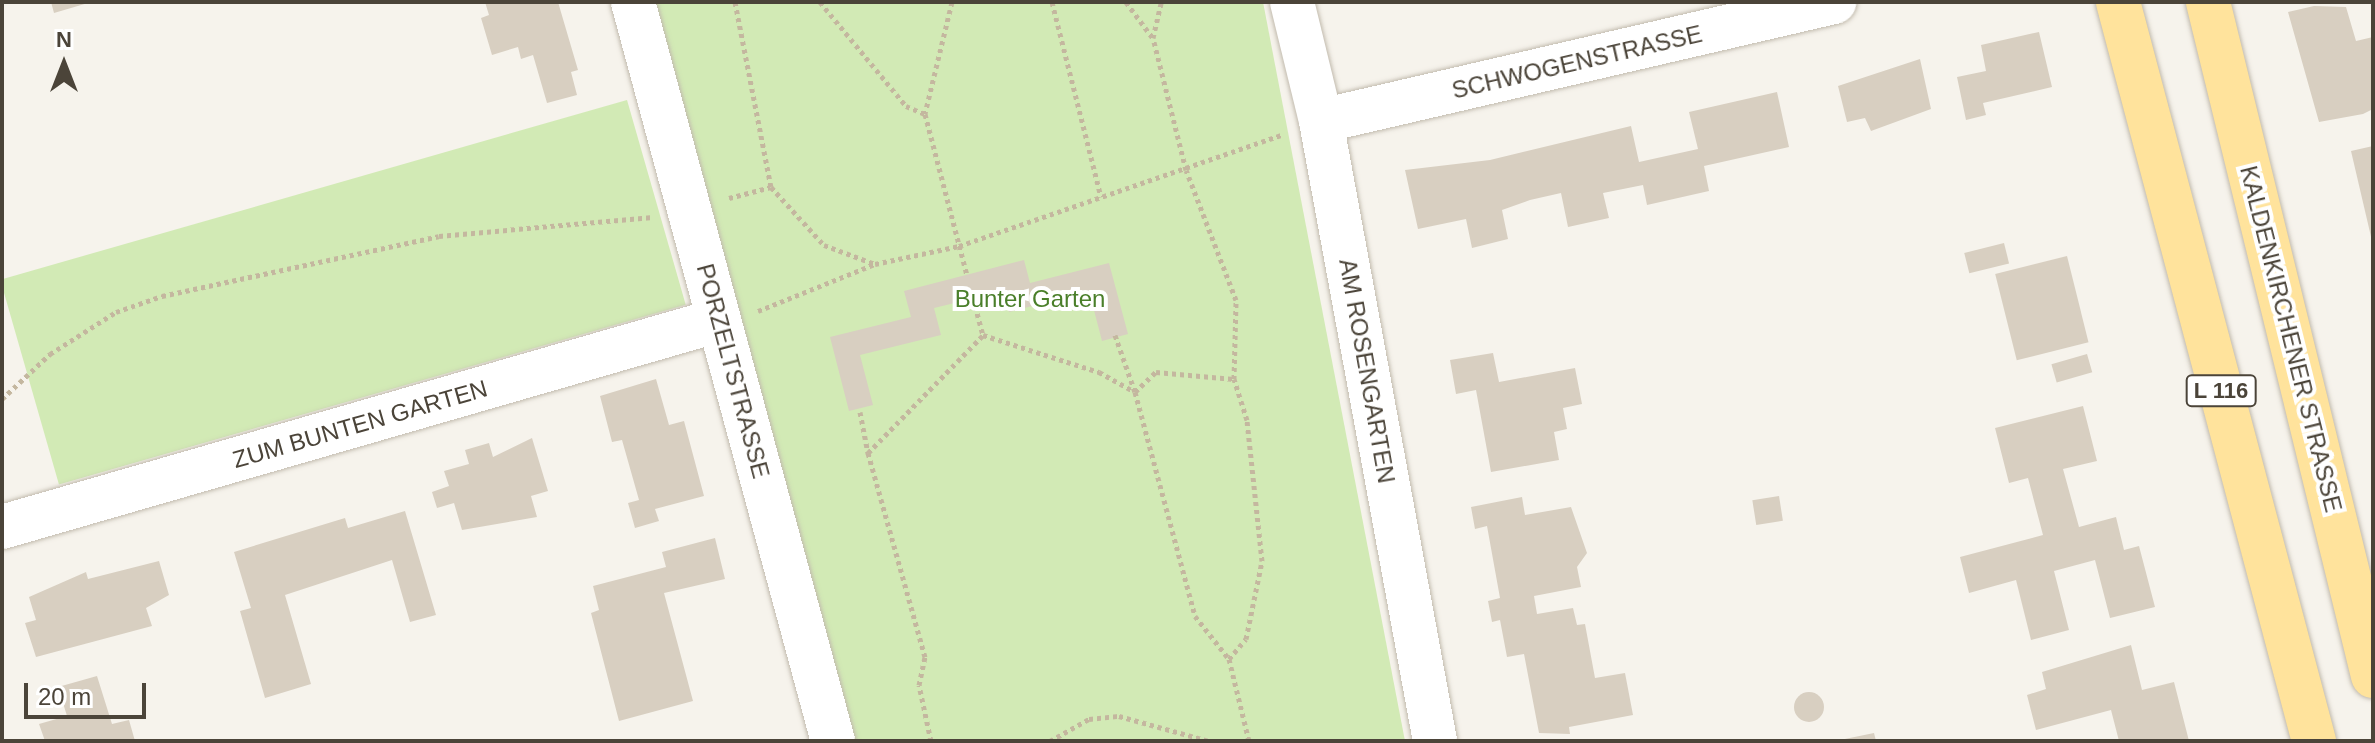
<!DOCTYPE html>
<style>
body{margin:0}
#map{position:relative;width:2375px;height:743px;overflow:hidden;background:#f6f3ec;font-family:Arial,sans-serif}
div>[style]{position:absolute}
.green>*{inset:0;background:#d2eab5;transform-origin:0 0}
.building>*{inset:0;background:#d8cfc1;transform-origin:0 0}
.round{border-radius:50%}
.path>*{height:5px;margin-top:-2.5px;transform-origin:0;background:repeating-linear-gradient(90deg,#c4b79f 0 4px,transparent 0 8px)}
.roads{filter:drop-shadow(0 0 2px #c2bbae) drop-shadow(0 0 2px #c2bbae)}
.street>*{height:44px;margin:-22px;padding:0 22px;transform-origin:22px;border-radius:22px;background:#fff}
.primary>*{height:44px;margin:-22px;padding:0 22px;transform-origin:22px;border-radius:22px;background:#ffe39c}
span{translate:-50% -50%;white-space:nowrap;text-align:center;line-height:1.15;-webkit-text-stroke:8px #fff;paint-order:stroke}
.shield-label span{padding:2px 6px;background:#fff;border:2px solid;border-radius:6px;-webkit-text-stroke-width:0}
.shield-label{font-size:22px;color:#4b4439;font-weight:700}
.street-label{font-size:24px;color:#4b4439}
.park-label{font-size:24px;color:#4a7f2a}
.frame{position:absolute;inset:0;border:4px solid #4b4439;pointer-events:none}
.north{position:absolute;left:24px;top:24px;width:80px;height:80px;-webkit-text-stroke:6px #fff;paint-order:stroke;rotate:0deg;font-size:22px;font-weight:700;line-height:32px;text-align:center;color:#4b4439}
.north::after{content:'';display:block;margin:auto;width:28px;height:36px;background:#4b4439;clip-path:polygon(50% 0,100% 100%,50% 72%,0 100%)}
.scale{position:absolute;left:24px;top:683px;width:122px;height:36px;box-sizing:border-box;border:4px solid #4b4439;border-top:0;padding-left:10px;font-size:24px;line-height:28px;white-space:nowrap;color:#4b4439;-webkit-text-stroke:6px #fff;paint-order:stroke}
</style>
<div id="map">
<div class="green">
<i style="clip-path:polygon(652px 2px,1263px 2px,1405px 741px,848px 741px)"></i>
<i style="left:627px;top:100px;width:213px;height:652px;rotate:74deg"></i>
</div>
<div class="building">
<i style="clip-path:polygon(51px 2px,87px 2px,88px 3px,54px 13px)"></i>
<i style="clip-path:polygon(485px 2px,558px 2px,578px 70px,571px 72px,577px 95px,547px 103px,533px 55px,521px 59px,518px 47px,492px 55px,481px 18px,489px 15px)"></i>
<i style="clip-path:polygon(2314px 6px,2346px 7px,2356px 41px,2373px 37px,2373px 109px,2363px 114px,2319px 122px,2288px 12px)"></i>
<i style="clip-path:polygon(2039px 32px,2052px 87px,1983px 103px,1986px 115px,1966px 120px,1957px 77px,1986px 71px,1981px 45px)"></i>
<i style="clip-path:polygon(1920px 59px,1931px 109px,1871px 131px,1865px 118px,1847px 122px,1838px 86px)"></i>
<i style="clip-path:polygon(1777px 92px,1789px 147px,1704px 166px,1709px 191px,1647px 205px,1643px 185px,1603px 193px,1609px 218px,1568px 227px,1561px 193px,1530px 200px,1502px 210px,1508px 239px,1472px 248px,1466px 219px,1418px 229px,1405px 170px,1490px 160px,1631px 126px,1639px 162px,1698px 149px,1689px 112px)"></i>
<i style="clip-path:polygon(2373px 146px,2373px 241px,2372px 241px,2351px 151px)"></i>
<i style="left:2004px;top:243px;width:21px;height:41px;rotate:76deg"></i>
<i style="left:2067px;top:256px;width:89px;height:74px;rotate:76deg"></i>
<i style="clip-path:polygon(1024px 260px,1030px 283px,1109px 263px,1128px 334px,1102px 341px,1089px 291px,1009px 312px,1004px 291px,934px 308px,941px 335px,860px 355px,873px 405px,849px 411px,830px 337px,911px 317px,904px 291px)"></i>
<i style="clip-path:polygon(1493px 353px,1499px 382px,1575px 368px,1582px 404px,1563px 408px,1567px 429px,1554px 432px,1559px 460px,1491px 472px,1476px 390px,1456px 394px,1450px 360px)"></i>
<i style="left:2087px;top:354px;width:19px;height:37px;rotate:74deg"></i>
<i style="clip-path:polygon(656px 379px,669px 425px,684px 421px,704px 496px,655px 509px,659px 521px,635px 528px,628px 503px,639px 500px,622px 440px,612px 442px,600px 396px)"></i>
<i style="clip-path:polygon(2083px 406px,2097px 461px,2063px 469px,2079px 527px,2116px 517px,2124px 550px,2139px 546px,2155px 607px,2110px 618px,2095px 560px,2054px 571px,2069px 630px,2031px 640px,2016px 580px,1969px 593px,1960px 557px,2043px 535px,2028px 478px,2009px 483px,1995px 428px)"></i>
<i style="clip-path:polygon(532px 438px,548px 491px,531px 496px,537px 517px,462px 530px,454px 503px,437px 508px,432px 492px,449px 486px,444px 471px,469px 464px,465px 450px,489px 443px,493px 457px)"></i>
<i style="left:1779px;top:496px;width:25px;height:27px;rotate:81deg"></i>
<i style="clip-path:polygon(1522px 497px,1525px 515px,1571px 507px,1587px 553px,1577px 567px,1581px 587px,1534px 596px,1537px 614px,1573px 608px,1577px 625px,1585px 624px,1595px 678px,1625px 673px,1633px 715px,1569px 727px,1570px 734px,1539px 733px,1524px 654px,1507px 657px,1500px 620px,1492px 622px,1488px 601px,1500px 598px,1487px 526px,1475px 529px,1471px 507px)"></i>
<i style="clip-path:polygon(405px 511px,436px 615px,410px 622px,392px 560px,285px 595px,311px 684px,265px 698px,240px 611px,251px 608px,234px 552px,345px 518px,348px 528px)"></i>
<i style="clip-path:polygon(715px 538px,725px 579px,664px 593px,693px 701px,619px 721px,591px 613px,599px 610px,593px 586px,666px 567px,662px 552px)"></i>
<i style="clip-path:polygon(159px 561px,169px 595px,146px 608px,152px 626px,36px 657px,25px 623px,36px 620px,29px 597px,86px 572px,88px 579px)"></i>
<i style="clip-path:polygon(2131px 645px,2142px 690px,2174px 682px,2189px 741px,2119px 741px,2111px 710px,2036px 730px,2027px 695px,2046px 689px,2042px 672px)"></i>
<i style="clip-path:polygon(97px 676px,112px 724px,129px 720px,135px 741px,45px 741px,39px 724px,67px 716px,58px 687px)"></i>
<i class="round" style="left:1794px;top:692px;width:30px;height:30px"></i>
<i style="clip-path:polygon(1874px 733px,1876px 741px,1840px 741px,1840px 740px)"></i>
</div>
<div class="path">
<i style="left:735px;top:2px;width:188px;rotate:79deg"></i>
<i style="left:771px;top:187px;width:79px;rotate:47.6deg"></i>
<i style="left:824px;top:245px;width:54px;rotate:20.4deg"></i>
<i style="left:820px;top:2px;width:135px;rotate:50.4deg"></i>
<i style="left:906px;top:106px;width:21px;rotate:23deg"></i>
<i style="left:952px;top:2px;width:115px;rotate:103.6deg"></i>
<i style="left:925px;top:114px;width:166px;rotate:75.4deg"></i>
<i style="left:1052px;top:2px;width:201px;rotate:75.9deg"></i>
<i style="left:1126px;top:2px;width:44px;rotate:53.4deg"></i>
<i style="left:729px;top:198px;width:43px;rotate:-14.7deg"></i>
<i style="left:973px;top:298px;width:38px;rotate:75deg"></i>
<i style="left:758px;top:311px;width:126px;rotate:-21.9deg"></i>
<i style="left:875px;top:264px;width:86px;rotate:-12.1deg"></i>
<i style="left:959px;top:246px;width:342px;rotate:-19deg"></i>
<i style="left:1115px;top:335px;width:60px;rotate:70.7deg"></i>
<i style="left:1135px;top:392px;width:29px;rotate:-44deg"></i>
<i style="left:1156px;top:372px;width:78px;rotate:5.1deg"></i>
<i style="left:1234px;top:379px;width:79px;rotate:-88.5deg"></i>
<i style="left:1236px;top:300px;width:139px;rotate:-111deg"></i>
<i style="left:1186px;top:170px;width:136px;rotate:-104deg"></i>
<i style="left:1153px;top:38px;width:37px;rotate:-77deg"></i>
<i style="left:2px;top:399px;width:66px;rotate:-43.2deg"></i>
<i style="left:50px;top:354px;width:78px;rotate:-32.5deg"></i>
<i style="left:116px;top:312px;width:49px;rotate:-19.2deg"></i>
<i style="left:162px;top:296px;width:283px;rotate:-12.2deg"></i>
<i style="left:439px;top:236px;width:212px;rotate:-5.1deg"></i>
<i style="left:860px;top:412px;width:42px;rotate:79deg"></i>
<i style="left:1229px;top:659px;width:26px;rotate:-50deg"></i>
<i style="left:1246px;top:639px;width:80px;rotate:-78.4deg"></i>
<i style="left:1262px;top:561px;width:142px;rotate:-96.1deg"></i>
<i style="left:1247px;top:420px;width:43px;rotate:-107.6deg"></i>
<i style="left:931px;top:741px;width:57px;rotate:-102.1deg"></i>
<i style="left:919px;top:685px;width:29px;rotate:-78deg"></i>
<i style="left:925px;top:657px;width:212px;rotate:-105.6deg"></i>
<i style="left:868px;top:453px;width:165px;rotate:-45.7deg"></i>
<i style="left:983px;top:335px;width:122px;rotate:17.7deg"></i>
<i style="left:1099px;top:372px;width:41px;rotate:29.1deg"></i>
<i style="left:1135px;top:392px;width:232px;rotate:75deg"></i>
<i style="left:1195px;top:616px;width:55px;rotate:51.7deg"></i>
<i style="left:1229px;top:659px;width:84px;rotate:76.3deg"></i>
<i style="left:1050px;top:741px;width:45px;rotate:-29.4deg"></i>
<i style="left:1089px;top:719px;width:30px;rotate:-6deg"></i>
<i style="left:1119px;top:716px;width:93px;rotate:15.5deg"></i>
</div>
<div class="roads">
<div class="street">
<i style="left:633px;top:2px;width:766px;rotate:74.86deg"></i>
<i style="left:1292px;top:2px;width:122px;rotate:76.3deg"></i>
<i style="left:1321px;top:121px;width:630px;rotate:79.58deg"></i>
<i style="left:1321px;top:121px;width:527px;rotate:-13.06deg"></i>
<i style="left:2px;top:527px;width:746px;rotate:-16.1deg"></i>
</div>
<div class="primary">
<i style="left:2118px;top:2px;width:765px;rotate:75.15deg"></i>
<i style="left:2208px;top:2px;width:694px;rotate:76.24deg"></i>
</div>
</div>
<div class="shield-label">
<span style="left:2221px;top:391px">L 116</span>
</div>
<div class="street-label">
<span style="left:1577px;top:62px;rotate:-13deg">SCHWOGENSTRASSE</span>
<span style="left:2291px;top:339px;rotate:76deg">KALDENKIRCHENER STRASSE</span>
<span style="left:733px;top:371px;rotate:75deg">PORZELTSTRASSE</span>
<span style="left:1367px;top:371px;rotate:80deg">AM ROSENGARTEN</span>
<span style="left:360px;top:424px;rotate:-16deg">ZUM BUNTEN GARTEN</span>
</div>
<div class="park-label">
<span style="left:1030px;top:299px">Bunter Garten</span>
</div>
<div class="frame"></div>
<div class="north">N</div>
<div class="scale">20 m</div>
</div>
